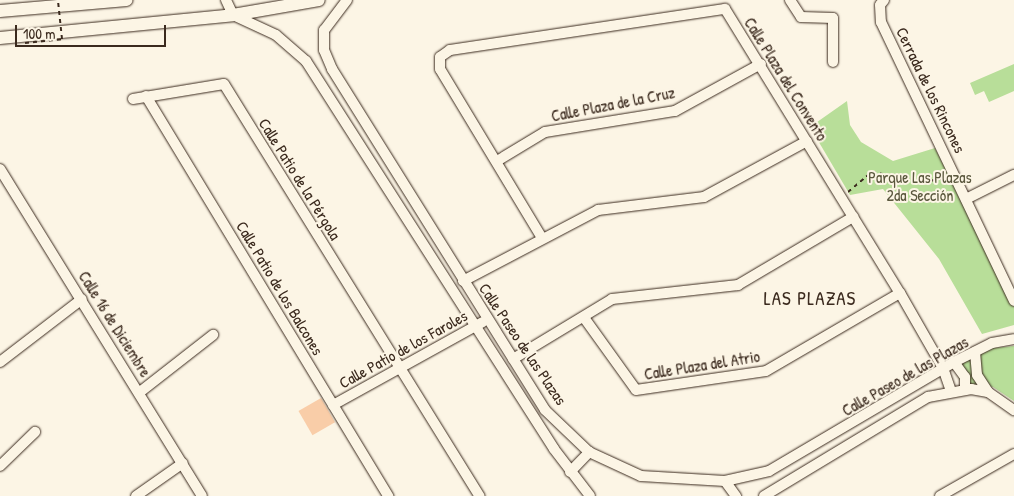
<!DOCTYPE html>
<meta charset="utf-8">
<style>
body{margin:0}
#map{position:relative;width:1014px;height:496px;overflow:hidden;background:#fcf5e5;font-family:"Patrick Hand",sans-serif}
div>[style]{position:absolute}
.green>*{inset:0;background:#b8de99}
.building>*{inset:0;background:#f9cda8;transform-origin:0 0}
.path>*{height:2px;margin-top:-1px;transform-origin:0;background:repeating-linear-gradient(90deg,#3b2a1e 0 4px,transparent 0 8px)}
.roads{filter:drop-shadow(0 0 1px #3b2a1e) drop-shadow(0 0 1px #3b2a1e)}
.minor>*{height:10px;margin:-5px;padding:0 5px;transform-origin:5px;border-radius:5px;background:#fcf5e5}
.major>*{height:12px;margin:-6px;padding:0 6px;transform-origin:6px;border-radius:6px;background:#fcf5e5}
.path-bridge>*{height:2px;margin-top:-1px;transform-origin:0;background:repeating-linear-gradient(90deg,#3b2a1e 0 4px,transparent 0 8px)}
span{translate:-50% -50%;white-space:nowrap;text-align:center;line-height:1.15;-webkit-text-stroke:4px #fcf5e5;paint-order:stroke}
.street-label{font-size:16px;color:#3b2a1e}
.park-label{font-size:16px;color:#5a573d}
.quarter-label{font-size:19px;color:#3b2a1e;letter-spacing:1px}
.scale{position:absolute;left:15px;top:25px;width:151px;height:22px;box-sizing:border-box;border:2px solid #3b2a1e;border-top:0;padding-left:6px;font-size:15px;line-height:18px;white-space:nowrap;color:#3b2a1e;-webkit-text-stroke:4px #fcf5e5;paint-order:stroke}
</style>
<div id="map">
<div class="green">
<i style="clip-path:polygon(1014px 64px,1014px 91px,989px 102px,984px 91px,975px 95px,970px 83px)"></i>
<i style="clip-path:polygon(847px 101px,850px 125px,861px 142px,893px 161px,935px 148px,1014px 307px,1014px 325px,982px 334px,939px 259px,883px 189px,850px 195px,810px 127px)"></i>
<i style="clip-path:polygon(1014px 346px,1014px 401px,993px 387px,962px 385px,954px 366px,993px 348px)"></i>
</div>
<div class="building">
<i style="left:321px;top:398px;width:28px;height:26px;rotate:60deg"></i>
</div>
<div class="path">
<i style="left:848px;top:192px;width:31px;rotate:-40deg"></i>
<i style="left:872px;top:172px;width:53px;rotate:10.9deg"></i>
<i style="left:924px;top:182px;width:20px;rotate:-11deg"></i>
</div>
<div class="roads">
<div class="minor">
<i style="left:226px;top:0;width:17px;rotate:65deg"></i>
<i style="left:233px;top:15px;width:47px;rotate:24.9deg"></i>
<i style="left:276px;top:35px;width:40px;rotate:41deg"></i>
<i style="left:306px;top:61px;width:460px;rotate:57.4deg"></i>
<i style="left:554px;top:449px;width:59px;rotate:52.5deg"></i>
<i style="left:347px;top:0;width:38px;rotate:127deg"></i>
<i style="left:324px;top:30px;width:20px;rotate:90deg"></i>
<i style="left:324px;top:50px;width:21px;rotate:67deg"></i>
<i style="left:332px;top:69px;width:402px;rotate:58deg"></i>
<i style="left:545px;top:410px;width:61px;rotate:43.7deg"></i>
<i style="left:589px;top:452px;width:57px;rotate:24.8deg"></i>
<i style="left:641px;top:476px;width:84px;rotate:3.4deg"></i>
<i style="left:725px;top:481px;width:45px;rotate:-12.8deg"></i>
<i style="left:769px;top:471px;width:215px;rotate:-30.5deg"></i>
<i style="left:954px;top:362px;width:42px;rotate:-26.6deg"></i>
<i style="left:992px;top:343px;width:22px;rotate:-10deg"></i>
<i style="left:790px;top:0;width:20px;rotate:57deg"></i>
<i style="left:801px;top:17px;width:32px;rotate:2deg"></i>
<i style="left:833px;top:18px;width:44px;rotate:90deg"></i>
<i style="left:884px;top:0;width:6px;rotate:129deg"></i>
<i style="left:880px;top:5px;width:17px;rotate:87deg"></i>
<i style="left:881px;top:22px;width:309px;rotate:64.5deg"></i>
<i style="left:146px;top:96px;width:468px;rotate:58.8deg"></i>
<i style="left:133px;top:99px;width:92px;rotate:-9.4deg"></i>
<i style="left:224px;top:84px;width:485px;rotate:58.2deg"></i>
<i style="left:497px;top:161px;width:56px;rotate:-31.1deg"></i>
<i style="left:545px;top:132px;width:132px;rotate:-9.2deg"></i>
<i style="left:675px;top:111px;width:98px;rotate:-28.7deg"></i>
<i style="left:0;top:169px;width:384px;rotate:58.3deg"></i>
<i style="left:966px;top:199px;width:54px;rotate:-26.6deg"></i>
<i style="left:542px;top:238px;width:197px;rotate:-121.1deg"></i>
<i style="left:440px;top:69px;width:12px;rotate:-90deg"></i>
<i style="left:440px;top:57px;width:12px;rotate:-35deg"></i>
<i style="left:450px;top:50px;width:278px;rotate:-8.5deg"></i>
<i style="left:725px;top:9px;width:334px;rotate:58.4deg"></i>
<i style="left:900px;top:293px;width:86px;rotate:60.2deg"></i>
<i style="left:943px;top:368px;width:24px;rotate:71deg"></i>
<i style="left:463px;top:281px;width:153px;rotate:-27.7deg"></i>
<i style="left:598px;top:210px;width:107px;rotate:-7deg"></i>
<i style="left:704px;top:197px;width:117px;rotate:-28.5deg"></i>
<i style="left:585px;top:319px;width:87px;rotate:54.3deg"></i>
<i style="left:636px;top:390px;width:131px;rotate:-8.3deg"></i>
<i style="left:766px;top:371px;width:155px;rotate:-30.2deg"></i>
<i style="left:975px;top:352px;width:23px;rotate:85deg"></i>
<i style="left:977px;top:375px;width:20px;rotate:57deg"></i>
<i style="left:513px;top:359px;width:116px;rotate:-31.2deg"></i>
<i style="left:612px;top:299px;width:127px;rotate:-6.3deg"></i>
<i style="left:738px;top:285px;width:134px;rotate:-30.6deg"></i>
<i style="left:0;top:362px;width:103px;rotate:-37.5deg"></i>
<i style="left:954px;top:362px;width:19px;rotate:54deg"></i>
<i style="left:965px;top:377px;width:13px;rotate:90deg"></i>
<i style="left:140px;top:392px;width:93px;rotate:-38deg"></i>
<i style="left:333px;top:405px;width:171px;rotate:-29deg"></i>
<i style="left:0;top:466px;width:49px;rotate:-44.2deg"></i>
<i style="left:570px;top:472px;width:28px;rotate:-46deg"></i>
<i style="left:725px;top:481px;width:19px;rotate:54deg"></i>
<i style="left:136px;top:496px;width:57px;rotate:-35.1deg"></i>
<i style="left:764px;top:496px;width:192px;rotate:-31.1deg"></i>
<i style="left:928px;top:397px;width:44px;rotate:-10.5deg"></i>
<i style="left:971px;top:389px;width:17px;rotate:10deg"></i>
<i style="left:988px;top:392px;width:32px;rotate:35deg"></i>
<i style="left:940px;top:496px;width:85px;rotate:-29.6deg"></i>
</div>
<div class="major">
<i style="left:0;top:11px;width:127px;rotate:-5deg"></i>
<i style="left:0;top:38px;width:234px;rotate:-5.6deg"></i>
<i style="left:233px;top:15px;width:87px;rotate:-9.9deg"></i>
</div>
</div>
<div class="path-bridge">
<i style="left:25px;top:43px;width:37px;rotate:-6deg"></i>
<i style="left:62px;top:39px;width:39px;rotate:-96deg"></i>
</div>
<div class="street-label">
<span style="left:786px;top:79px;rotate:58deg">Calle Plaza del Convento</span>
<span style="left:931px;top:90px;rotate:64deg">Cerrada de los Rincones</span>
<span style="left:613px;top:104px;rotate:-11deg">Calle Plaza de la Cruz</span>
<span style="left:300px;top:179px;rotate:58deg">Calle Patio de la Pérgola</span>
<span style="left:280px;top:288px;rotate:59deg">Calle Patio de los Balcones</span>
<span style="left:115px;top:324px;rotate:58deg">Calle 16 de Diciembre</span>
<span style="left:523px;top:344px;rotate:56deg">Calle Paseo de las Plazas</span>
<span style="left:403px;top:349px;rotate:-29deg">Calle Patio de los Faroles</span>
<span style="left:702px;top:365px;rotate:-9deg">Calle Plaza del Atrio</span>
<span style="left:905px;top:376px;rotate:-30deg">Calle Paseo de las Plazas</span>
</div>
<div class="park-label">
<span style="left:920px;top:186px">Parque Las Plazas<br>2da Sección</span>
</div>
<div class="quarter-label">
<span style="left:810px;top:299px">LAS PLAZAS</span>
</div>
<div class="scale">100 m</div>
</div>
